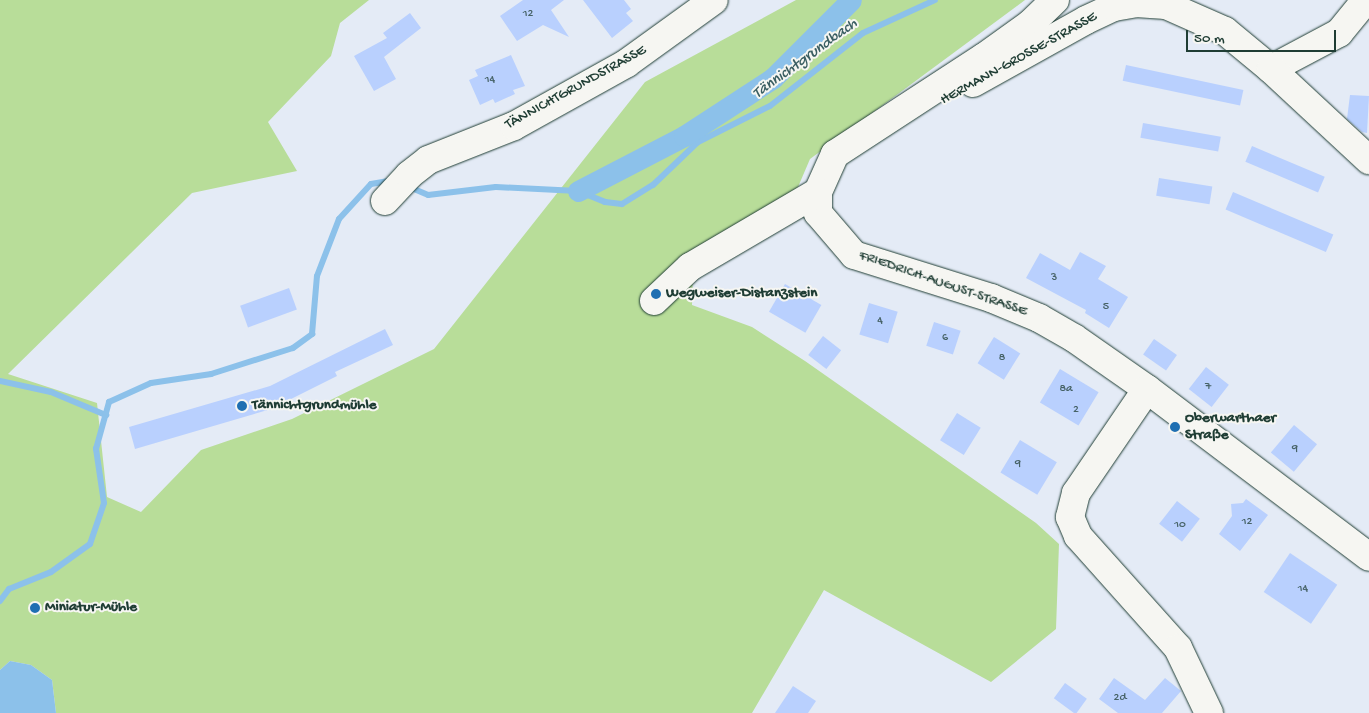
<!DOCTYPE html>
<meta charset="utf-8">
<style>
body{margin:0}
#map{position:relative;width:1369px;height:713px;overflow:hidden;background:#e4ebf6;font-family:"Gochi Hand",sans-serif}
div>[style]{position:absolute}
.green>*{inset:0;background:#b8dd99}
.water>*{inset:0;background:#8cc1ea}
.stream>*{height:6px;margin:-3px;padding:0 3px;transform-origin:3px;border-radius:3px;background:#8cc1ea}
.canal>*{height:21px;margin:-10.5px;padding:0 10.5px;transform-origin:10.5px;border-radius:10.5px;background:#8cc1ea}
.building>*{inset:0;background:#b9d0fe;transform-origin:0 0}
.roads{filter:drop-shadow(0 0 1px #1f3d34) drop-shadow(0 0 1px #1f3d34)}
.minor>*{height:28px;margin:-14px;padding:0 14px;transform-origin:14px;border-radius:14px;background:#f6f6f2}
.dots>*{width:14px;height:14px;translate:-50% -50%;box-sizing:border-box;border:2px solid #f6f6f2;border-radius:50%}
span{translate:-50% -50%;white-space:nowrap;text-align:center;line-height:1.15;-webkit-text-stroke:4px #f6f6f2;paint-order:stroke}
.number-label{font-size:12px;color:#466266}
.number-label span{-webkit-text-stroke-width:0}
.street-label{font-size:15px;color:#1f3d34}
.poi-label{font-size:15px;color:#1f3d34;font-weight:700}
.left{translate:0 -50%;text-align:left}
.water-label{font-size:16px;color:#3a5e62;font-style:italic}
.scale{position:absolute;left:1186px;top:30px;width:150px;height:22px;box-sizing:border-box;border:2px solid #1f3d34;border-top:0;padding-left:6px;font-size:15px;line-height:18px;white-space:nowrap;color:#1f3d34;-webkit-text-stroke:4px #f6f6f2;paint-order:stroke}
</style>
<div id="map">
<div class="green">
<i style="clip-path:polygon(0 0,369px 0,340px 23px,331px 56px,268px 122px,297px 171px,192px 193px,8px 374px,97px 403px,107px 497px,141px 512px,201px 450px,292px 419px,434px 349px,645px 82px,796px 0,1025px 0,810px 159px,798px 187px,693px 271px,692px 305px,752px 327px,805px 361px,1036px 523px,1059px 544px,1056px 629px,991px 682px,824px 590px,752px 713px,56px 713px,52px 680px,31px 665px,10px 661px,0 670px)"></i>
</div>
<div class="water">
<i style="clip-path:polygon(10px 661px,31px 665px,52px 680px,56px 713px,0 713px,0 670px)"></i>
</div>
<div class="stream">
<i style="left:407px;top:186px;width:23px;rotate:23deg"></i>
<i style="left:428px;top:195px;width:68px;rotate:-6.7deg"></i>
<i style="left:496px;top:187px;width:82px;rotate:2.8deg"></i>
<i style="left:578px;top:191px;width:29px;rotate:22deg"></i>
<i style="left:605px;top:202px;width:17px;rotate:7deg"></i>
<i style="left:622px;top:204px;width:36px;rotate:-32deg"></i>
<i style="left:653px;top:185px;width:62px;rotate:-43.7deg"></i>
<i style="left:698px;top:142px;width:80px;rotate:-26.6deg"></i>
<i style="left:770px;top:106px;width:118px;rotate:-38.1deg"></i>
<i style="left:863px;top:33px;width:79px;rotate:-24.6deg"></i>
<i style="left:0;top:381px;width:52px;rotate:12.2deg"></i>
<i style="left:51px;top:392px;width:60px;rotate:22.7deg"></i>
<i style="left:0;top:601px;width:15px;rotate:-53deg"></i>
<i style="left:9px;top:589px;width:45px;rotate:-22deg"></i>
<i style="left:51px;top:572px;width:48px;rotate:-35.7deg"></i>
<i style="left:90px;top:544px;width:43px;rotate:-71.1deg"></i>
<i style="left:104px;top:503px;width:55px;rotate:-98.4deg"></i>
<i style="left:96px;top:449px;width:49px;rotate:-74.5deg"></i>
<i style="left:109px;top:402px;width:46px;rotate:-24.3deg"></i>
<i style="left:151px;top:383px;width:61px;rotate:-8.5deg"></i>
<i style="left:211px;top:374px;width:86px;rotate:-17.6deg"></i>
<i style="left:293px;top:348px;width:24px;rotate:-36deg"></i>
<i style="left:312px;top:334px;width:58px;rotate:-85.1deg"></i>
<i style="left:317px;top:276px;width:61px;rotate:-68.9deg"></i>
<i style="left:339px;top:219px;width:47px;rotate:-47.6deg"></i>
<i style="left:371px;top:184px;width:22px;rotate:-10deg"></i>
</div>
<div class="canal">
<i style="left:578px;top:191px;width:119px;rotate:-27.4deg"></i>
<i style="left:684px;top:136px;width:106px;rotate:-33.1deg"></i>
<i style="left:773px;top:78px;width:110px;rotate:-45deg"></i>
</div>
<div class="building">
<i style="clip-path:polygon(523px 0,564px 0,551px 10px,569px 37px,543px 25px,517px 41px,500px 16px)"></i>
<i style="clip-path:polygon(583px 0,624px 0,631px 9px,626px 13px,633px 21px,612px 38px)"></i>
<i style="clip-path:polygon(410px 13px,421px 28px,384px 57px,396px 79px,374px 91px,354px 56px,387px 38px,383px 33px)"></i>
<i style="clip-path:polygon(511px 55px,525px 86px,513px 90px,515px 94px,495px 103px,493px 99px,480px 105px,469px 80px,478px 76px,475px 70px)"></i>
<i style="left:1126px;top:65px;width:120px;height:16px;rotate:12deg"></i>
<i style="clip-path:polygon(1350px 95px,1369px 96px,1367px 133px,1362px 132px,1347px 119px)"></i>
<i style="left:1143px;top:123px;width:79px;height:15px;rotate:10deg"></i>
<i style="left:1252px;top:146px;width:79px;height:17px;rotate:23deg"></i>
<i style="left:1159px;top:178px;width:54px;height:18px;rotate:9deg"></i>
<i style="left:1233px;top:192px;width:109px;height:19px;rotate:23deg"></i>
<i style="clip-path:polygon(1080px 252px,1106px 266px,1098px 279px,1128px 297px,1109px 328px,1085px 313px,1086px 310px,1026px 278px,1040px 253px,1070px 270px)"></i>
<i style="left:785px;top:284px;width:42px;height:32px;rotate:30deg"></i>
<i style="left:289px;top:288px;width:23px;height:52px;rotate:70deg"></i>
<i style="left:869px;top:303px;width:30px;height:33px;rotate:17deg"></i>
<i style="left:934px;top:322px;width:28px;height:25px;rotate:18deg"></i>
<i style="clip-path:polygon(385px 329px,393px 345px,335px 372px,337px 376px,271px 409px,135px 449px,129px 427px,270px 386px)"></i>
<i style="left:823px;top:336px;width:23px;height:24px;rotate:38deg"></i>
<i style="left:994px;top:337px;width:31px;height:31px;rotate:32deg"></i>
<i style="left:1154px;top:339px;width:28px;height:19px;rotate:35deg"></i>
<i style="left:1206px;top:367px;width:29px;height:28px;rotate:38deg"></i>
<i style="left:1060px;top:369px;width:45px;height:39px;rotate:31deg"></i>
<i style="left:957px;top:413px;width:28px;height:32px;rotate:32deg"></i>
<i style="left:1294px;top:425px;width:30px;height:36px;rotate:40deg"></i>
<i style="left:1020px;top:440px;width:43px;height:38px;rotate:31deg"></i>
<i style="clip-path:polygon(1246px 499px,1268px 515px,1240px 551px,1219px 534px,1232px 516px,1231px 504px,1243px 503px)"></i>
<i style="left:1177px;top:501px;width:29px;height:29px;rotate:38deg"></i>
<i style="left:1290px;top:553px;width:57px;height:47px;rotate:34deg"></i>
<i style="clip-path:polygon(1114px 678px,1145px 700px,1165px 678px,1181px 691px,1162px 713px,1118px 713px,1099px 699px)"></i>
<i style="left:1065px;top:683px;width:27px;height:19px;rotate:36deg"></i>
<i style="clip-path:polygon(793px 686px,816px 701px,808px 713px,775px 713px)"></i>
</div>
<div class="roads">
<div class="minor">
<i style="left:1055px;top:0;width:35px;rotate:136deg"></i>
<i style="left:1030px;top:24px;width:57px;rotate:144.3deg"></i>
<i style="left:984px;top:57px;width:178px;rotate:146.9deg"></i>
<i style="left:835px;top:154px;width:42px;rotate:114.1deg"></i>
<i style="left:818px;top:192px;width:21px;rotate:90deg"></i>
<i style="left:818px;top:213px;width:55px;rotate:49.4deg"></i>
<i style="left:854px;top:255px;width:144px;rotate:17.4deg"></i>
<i style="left:991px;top:298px;width:52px;rotate:22.6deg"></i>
<i style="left:1039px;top:318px;width:40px;rotate:29.7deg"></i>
<i style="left:1074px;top:338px;width:89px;rotate:34.9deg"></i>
<i style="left:1147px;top:389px;width:278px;rotate:37.1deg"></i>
<i style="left:1271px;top:69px;width:77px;rotate:-27.9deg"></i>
<i style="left:1339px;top:33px;width:43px;rotate:-50.7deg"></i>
<i style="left:973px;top:83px;width:129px;rotate:-29.1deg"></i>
<i style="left:1086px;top:20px;width:31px;rotate:-25deg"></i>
<i style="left:1114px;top:7px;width:22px;rotate:-10deg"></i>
<i style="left:1136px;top:3px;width:30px;rotate:4deg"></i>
<i style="left:1166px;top:5px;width:64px;rotate:23.8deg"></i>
<i style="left:1225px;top:31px;width:60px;rotate:39.6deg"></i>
<i style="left:1271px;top:69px;width:134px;rotate:42.9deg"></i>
<i style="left:385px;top:201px;width:35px;rotate:-47deg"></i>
<i style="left:409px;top:175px;width:24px;rotate:-38deg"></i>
<i style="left:428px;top:160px;width:92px;rotate:-21.6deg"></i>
<i style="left:514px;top:126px;width:129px;rotate:-29.1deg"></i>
<i style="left:627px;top:63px;width:107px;rotate:-35.9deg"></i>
<i style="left:654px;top:301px;width:50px;rotate:-43.4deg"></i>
<i style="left:690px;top:267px;width:148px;rotate:-30.4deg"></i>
<i style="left:1147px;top:389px;width:126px;rotate:124.3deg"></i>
<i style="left:1076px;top:493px;width:25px;rotate:104deg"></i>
<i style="left:1070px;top:517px;width:21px;rotate:67deg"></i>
<i style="left:1078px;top:536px;width:150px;rotate:48.2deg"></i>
<i style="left:1178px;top:648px;width:72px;rotate:64.5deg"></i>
</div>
</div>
<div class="dots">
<i style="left:656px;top:294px;background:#1f6fb2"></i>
<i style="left:242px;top:406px;background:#1f6fb2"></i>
<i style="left:1175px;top:427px;background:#1f6fb2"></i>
<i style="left:35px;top:608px;background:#1f6fb2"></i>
</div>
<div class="number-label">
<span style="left:528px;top:15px">12</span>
<span style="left:490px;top:81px">14</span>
<span style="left:1054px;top:279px">3</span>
<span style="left:1106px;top:308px">5</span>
<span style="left:880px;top:322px">4</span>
<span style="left:945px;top:339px">6</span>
<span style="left:1002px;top:359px">8</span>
<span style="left:1208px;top:388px">7</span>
<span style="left:1066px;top:390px">8a</span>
<span style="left:1076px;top:411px">2</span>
<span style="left:1295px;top:450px">9</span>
<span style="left:1018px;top:465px">9</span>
<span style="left:1247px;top:523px">12</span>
<span style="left:1180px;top:526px">10</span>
<span style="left:1303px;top:590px">14</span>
<span style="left:1120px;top:699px">2d</span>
</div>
<div class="street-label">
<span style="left:1019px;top:59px;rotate:-29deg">HERMANN-GROSSE-STRASSE</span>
<span style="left:576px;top:88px;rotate:-29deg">TÄNNICHTGRUNDSTRASSE</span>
<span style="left:943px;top:284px;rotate:19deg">FRIEDRICH-AUGUST-STRASSE</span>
</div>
<div class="poi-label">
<span class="left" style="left:666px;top:294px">Wegweiser-Distanzstein</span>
<span class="left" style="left:252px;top:406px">Tännichtgrundmühle</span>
<span class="left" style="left:1185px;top:427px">Oberwarthaer<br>Straße</span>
<span class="left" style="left:45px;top:608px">Miniatur-Mühle</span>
</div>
<div class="water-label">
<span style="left:806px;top:60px;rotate:-36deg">Tännichtgrundbach</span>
</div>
<div class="scale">50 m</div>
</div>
